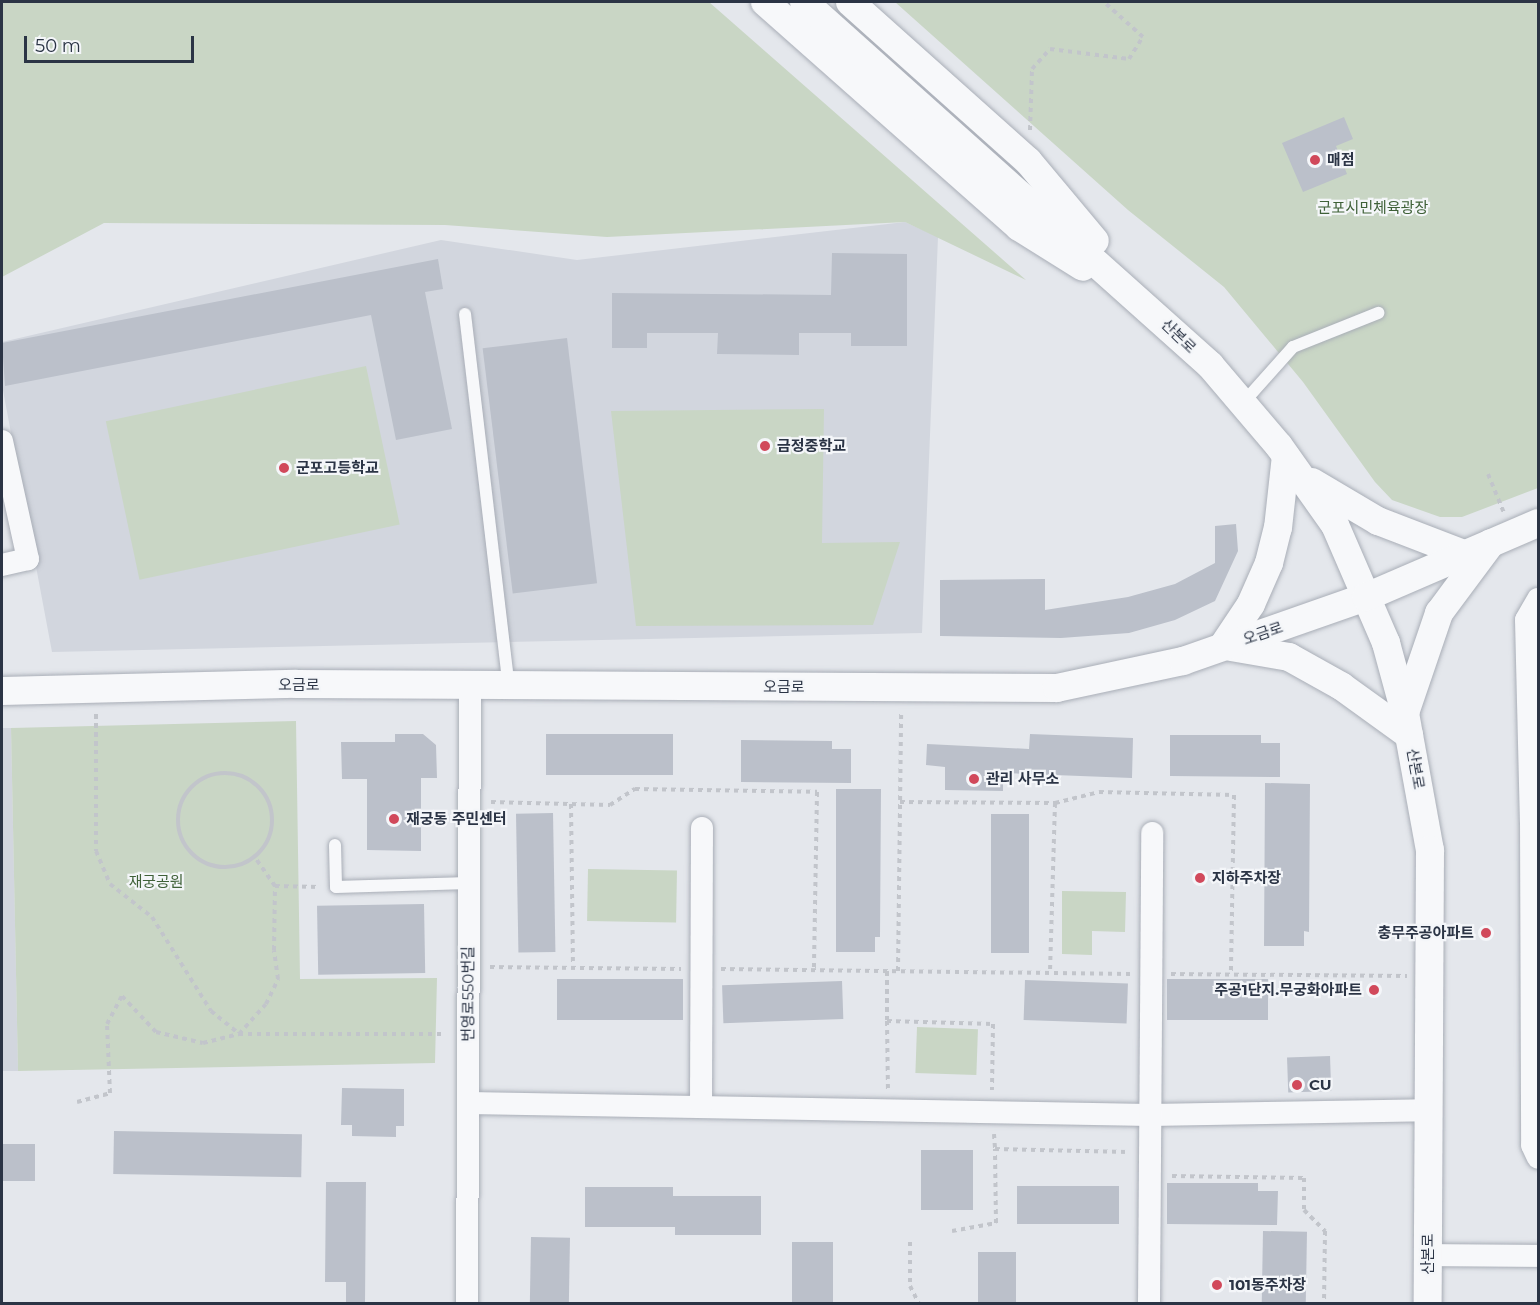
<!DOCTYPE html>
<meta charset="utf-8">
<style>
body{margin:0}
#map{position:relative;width:1540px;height:1305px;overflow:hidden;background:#e4e7ec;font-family:Montserrat,"Noto Sans KR",sans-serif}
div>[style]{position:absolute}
.built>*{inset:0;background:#d2d6de}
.green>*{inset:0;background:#c9d6c5;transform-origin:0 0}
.building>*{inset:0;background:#bbc0ca;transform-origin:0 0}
.path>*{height:4px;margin-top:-2px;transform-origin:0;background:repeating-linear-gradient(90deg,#c2c5cb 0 4.5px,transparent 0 9px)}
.path>.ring{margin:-2px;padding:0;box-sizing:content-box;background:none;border:4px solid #c2c5cb;border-radius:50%}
.roads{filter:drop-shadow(0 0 2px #a9aeb7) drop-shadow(0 0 2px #a9aeb7)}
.service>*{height:12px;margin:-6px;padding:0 6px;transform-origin:6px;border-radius:6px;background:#f7f8fa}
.minor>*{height:22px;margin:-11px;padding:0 11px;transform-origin:11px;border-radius:11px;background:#f7f8fa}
.tertiary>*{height:28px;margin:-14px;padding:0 14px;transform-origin:14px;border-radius:14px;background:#f7f8fa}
.dots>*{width:16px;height:16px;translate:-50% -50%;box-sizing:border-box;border:3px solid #f4f6f9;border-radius:50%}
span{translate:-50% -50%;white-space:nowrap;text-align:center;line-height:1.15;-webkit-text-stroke:4.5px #f4f6f9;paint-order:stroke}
.poi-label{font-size:15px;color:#2b3445;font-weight:700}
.left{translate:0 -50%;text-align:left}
.right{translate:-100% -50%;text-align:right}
.park-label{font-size:15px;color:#3f6138}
.street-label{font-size:15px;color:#2b3445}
.frame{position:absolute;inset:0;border:3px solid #2b3445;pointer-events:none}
.scale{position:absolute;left:24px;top:36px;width:170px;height:27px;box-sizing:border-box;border:3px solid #2b3445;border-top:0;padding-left:8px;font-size:18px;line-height:21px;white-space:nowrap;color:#2b3445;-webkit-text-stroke:4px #f4f6f9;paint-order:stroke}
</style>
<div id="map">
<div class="built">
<i style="clip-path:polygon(905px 222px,938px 237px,922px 633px,52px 652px,2px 385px,2px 342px,441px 240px,577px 260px)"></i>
<i style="clip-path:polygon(2px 728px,11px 728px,18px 1071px,2px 1071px)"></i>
</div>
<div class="green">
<i style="clip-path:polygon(2px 2px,709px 2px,1026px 280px,905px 222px,607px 237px,445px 225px,104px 223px,2px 277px)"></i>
<i style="clip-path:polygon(895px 2px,1538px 2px,1538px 488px,1462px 517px,1440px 517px,1392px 500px,1375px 482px,1303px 382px,1224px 287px,1128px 210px)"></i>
<i style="left:366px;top:366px;width:162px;height:266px;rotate:78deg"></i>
<i style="clip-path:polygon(824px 409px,822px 543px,900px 542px,873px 625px,636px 626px,611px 411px)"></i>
<i style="clip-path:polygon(296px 721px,300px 979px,437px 978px,435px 1063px,18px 1071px,11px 728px)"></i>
<i style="left:588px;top:869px;width:89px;height:52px;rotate:1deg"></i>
<i style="clip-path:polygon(1062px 891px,1126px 892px,1125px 932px,1092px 931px,1092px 955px,1062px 954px)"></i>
<i style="left:917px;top:1027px;width:61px;height:46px;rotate:2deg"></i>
</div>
<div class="building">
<i style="clip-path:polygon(1344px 117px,1353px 139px,1336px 146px,1347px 174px,1303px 192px,1282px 143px)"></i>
<i style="clip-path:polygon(832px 253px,907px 254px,907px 346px,851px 346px,851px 333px,799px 333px,799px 355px,717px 354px,718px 333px,647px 333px,647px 348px,612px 348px,612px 293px,831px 295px)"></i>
<i style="clip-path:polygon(438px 259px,443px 289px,425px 292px,452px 429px,396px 440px,371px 315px,5px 386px,2px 343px)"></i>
<i style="left:567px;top:338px;width:247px;height:85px;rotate:83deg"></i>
<i style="clip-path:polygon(1236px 524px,1238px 551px,1215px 601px,1175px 620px,1129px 633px,1061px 638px,940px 636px,940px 580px,1045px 579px,1045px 610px,1128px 597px,1175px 584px,1215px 563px,1215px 526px)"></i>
<i style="clip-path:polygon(395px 734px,423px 734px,436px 745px,437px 778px,421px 778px,421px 851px,367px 850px,367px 779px,342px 779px,341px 742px,395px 742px)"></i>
<i style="left:546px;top:734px;width:127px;height:41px"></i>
<i style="clip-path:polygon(1030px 734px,1133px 738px,1132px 778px,1003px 773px,1003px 791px,945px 790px,945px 767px,926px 765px,927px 744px,1029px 749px)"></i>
<i style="clip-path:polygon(1170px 735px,1261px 735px,1261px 743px,1280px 743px,1280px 777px,1170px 776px)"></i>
<i style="clip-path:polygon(741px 740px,832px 741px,832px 749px,851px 749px,851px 783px,741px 782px)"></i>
<i style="clip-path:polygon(1265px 783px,1310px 784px,1309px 932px,1304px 931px,1304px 946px,1264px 946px)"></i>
<i style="clip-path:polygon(836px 789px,881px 789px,880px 937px,875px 937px,875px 952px,836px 952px)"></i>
<i style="left:553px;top:813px;width:139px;height:37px;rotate:89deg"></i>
<i style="left:991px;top:814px;width:38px;height:139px"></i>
<i style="left:424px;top:904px;width:69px;height:107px;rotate:89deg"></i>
<i style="left:557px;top:979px;width:126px;height:41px"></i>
<i style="left:1268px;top:979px;width:41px;height:101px;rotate:90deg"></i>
<i style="left:1025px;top:980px;width:103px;height:40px;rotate:2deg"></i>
<i style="left:842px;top:981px;width:38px;height:120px;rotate:88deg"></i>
<i style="left:1330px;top:1056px;width:35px;height:43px;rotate:88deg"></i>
<i style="clip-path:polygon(342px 1088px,404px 1089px,404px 1126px,396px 1126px,396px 1137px,352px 1136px,352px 1125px,341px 1125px)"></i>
<i style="left:114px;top:1131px;width:188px;height:43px;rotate:1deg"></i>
<i style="left:2px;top:1144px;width:33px;height:37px"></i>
<i style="left:921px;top:1150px;width:52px;height:60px"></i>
<i style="clip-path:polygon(326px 1182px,366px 1182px,365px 1304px,346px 1304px,346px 1282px,325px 1282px)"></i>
<i style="clip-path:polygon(1167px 1183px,1258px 1183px,1258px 1191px,1278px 1191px,1277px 1225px,1167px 1224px)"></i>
<i style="left:1017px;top:1186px;width:102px;height:38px"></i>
<i style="clip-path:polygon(585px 1187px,673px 1187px,673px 1196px,761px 1196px,761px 1235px,675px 1235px,675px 1227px,585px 1227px)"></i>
<i style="left:1263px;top:1231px;width:44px;height:73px;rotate:1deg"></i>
<i style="left:531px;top:1237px;width:39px;height:67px;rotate:1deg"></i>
<i style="left:792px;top:1242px;width:41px;height:62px"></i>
<i style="left:978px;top:1252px;width:38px;height:52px"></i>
</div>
<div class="path">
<i style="left:1030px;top:130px;width:61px;rotate:-88.1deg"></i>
<i style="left:1032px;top:69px;width:27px;rotate:-48deg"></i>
<i style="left:1050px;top:49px;width:80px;rotate:7.2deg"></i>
<i style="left:1129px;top:59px;width:26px;rotate:-58deg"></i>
<i style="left:1143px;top:37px;width:52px;rotate:-138.1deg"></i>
<i style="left:1488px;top:474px;width:42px;rotate:67.7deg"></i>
<i style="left:96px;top:714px;width:137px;rotate:90deg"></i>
<i style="left:96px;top:851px;width:36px;rotate:67deg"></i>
<i style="left:110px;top:884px;width:53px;rotate:38.2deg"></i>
<i style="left:152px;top:917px;width:111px;rotate:57.9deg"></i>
<i style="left:211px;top:1011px;width:36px;rotate:39deg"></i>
<i style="left:239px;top:1034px;width:207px"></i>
<i class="ring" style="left:178px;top:773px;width:90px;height:90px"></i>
<i style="left:491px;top:802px;width:119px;rotate:1.4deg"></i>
<i style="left:610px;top:805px;width:30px;rotate:-33deg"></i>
<i style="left:635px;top:789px;width:182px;rotate:0.9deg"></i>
<i style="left:817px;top:792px;width:178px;rotate:91deg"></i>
<i style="left:900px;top:802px;width:155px;rotate:0.4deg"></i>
<i style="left:1055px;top:803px;width:170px;rotate:91.7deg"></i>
<i style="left:1055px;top:803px;width:45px;rotate:-14deg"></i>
<i style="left:1099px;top:792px;width:135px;rotate:1.3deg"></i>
<i style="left:1234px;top:795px;width:179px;rotate:91deg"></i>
<i style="left:571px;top:804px;width:164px;rotate:89.3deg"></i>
<i style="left:275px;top:886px;width:45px;rotate:1.3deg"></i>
<i style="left:490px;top:967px;width:191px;rotate:0.6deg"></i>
<i style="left:721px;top:969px;width:410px;rotate:0.7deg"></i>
<i style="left:887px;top:971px;width:50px;rotate:90deg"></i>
<i style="left:887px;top:1021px;width:106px;rotate:1.6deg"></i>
<i style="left:993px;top:1024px;width:66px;rotate:90.9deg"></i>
<i style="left:898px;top:971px;width:258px;rotate:-89.3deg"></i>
<i style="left:1171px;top:974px;width:236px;rotate:0.5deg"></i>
<i style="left:887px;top:1021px;width:68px;rotate:89.2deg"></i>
<i style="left:77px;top:1102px;width:34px;rotate:-15deg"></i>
<i style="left:110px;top:1093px;width:69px;rotate:-92.5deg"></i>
<i style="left:107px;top:1024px;width:32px;rotate:-62deg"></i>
<i style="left:122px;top:996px;width:50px;rotate:46.6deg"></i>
<i style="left:156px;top:1032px;width:48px;rotate:13.2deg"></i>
<i style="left:203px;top:1043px;width:37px;rotate:-14deg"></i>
<i style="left:239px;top:1034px;width:40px;rotate:-48deg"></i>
<i style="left:266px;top:1004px;width:28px;rotate:-64deg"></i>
<i style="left:278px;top:979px;width:29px;rotate:-98deg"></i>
<i style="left:274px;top:950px;width:64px;rotate:-89.1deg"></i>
<i style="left:275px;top:886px;width:37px;rotate:-125deg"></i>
<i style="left:994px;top:1134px;width:15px;rotate:86deg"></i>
<i style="left:1172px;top:1176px;width:132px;rotate:0.9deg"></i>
<i style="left:1304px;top:1178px;width:32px;rotate:90deg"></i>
<i style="left:1304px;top:1210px;width:30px;rotate:45deg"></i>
<i style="left:1325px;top:1231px;width:73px;rotate:90.8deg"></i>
<i style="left:952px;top:1231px;width:45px;rotate:-10.3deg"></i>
<i style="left:996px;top:1223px;width:74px;rotate:-90.8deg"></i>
<i style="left:995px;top:1149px;width:133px;rotate:1.3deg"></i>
<i style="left:910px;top:1242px;width:44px;rotate:90deg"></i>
<i style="left:910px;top:1286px;width:20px;rotate:63deg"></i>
</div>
<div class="roads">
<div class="service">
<i style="left:465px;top:314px;width:375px;rotate:83.3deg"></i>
<i style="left:1243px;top:403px;width:75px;rotate:-48.2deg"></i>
<i style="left:1293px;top:347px;width:92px;rotate:-21.8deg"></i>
<i style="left:335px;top:845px;width:42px;rotate:88.6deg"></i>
<i style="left:336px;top:887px;width:133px;rotate:-1.7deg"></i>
</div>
<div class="minor">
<i style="left:2px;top:441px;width:121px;rotate:77.6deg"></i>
<i style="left:28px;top:559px;width:27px;rotate:167deg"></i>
<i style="left:1538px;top:599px;width:24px;rotate:120deg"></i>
<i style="left:1526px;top:620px;width:202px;rotate:88.6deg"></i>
<i style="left:1531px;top:822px;width:323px;rotate:89.8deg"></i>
<i style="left:1532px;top:1145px;width:14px;rotate:65deg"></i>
<i style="left:468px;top:1103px;width:682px;rotate:1.01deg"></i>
<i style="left:1150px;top:1115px;width:276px;rotate:-1deg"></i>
<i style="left:701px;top:1107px;width:279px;rotate:-89.8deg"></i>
<i style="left:1429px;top:1255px;width:109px;rotate:0.5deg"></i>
<i style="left:467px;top:1304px;width:619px;rotate:-89.72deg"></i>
<i style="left:1149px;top:1304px;width:471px;rotate:-89.6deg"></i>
</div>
<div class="tertiary">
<i style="left:765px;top:2px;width:339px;rotate:41.5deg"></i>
<i style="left:1019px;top:227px;width:75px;rotate:32deg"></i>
<i style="left:804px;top:2px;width:545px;rotate:41.8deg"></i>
<i style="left:1210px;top:365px;width:106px;rotate:49.6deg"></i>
<i style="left:1279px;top:446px;width:97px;rotate:54.7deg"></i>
<i style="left:1335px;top:525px;width:129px;rotate:66.6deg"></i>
<i style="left:1386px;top:643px;width:73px;rotate:74.8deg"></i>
<i style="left:1405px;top:713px;width:139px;rotate:79.7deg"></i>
<i style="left:1430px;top:850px;width:454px;rotate:90.3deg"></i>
<i style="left:850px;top:2px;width:239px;rotate:41.8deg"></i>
<i style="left:1028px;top:161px;width:104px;rotate:50.1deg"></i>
<i style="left:1312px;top:482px;width:77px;rotate:30.6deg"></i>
<i style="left:1378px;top:521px;width:92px;rotate:21deg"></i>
<i style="left:1223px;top:646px;width:50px;rotate:-56.3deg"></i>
<i style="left:1251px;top:604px;width:45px;rotate:-66.3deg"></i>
<i style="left:1269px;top:563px;width:36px;rotate:-76deg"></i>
<i style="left:1278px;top:528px;width:72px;rotate:-83.7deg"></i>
<i style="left:1231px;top:647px;width:59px;rotate:9.8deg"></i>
<i style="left:1289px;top:657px;width:60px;rotate:29.1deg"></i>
<i style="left:1341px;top:686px;width:84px;rotate:35.8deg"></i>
<i style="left:2px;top:691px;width:294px;rotate:-1.4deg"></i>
<i style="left:296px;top:684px;width:761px;rotate:0.3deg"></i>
<i style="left:1057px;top:688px;width:129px;rotate:-12.1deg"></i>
<i style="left:1183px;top:661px;width:194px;rotate:-19.3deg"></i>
<i style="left:1366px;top:597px;width:187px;rotate:-23.3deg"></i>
<i style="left:1405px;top:713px;width:106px;rotate:-71.2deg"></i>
<i style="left:1439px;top:613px;width:87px;rotate:-53.4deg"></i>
</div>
</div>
<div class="dots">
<i style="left:1315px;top:160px;background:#d1495b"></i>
<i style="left:765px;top:446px;background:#d1495b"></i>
<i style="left:284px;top:468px;background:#d1495b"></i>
<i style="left:974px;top:779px;background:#d1495b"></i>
<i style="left:394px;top:819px;background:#d1495b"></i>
<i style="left:1200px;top:878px;background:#d1495b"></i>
<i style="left:1486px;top:933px;background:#d1495b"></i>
<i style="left:1374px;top:990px;background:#d1495b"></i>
<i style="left:1297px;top:1085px;background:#d1495b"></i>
<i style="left:1217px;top:1285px;background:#d1495b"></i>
</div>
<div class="poi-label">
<span class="left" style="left:1327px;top:160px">매점</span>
<span class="left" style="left:777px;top:446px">금정중학교</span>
<span class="left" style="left:296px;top:468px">군포고등학교</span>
<span class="left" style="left:986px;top:779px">관리 사무소</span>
<span class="left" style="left:406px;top:819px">재궁동 주민센터</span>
<span class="left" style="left:1212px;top:878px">지하주차장</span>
<span class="right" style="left:1474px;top:933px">충무주공아파트</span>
<span class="right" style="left:1362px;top:990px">주공1단지.무궁화아파트</span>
<span class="left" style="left:1309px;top:1085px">CU</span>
<span class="left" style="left:1229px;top:1285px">101동주차장</span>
</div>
<div class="park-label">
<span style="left:1373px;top:208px">군포시민체육광장</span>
<span style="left:156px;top:882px">재궁공원</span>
</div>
<div class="street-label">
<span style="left:1179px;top:336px;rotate:44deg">산본로</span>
<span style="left:1263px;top:633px;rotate:-19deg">오금로</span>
<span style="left:299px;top:685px">오금로</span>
<span style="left:784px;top:687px">오금로</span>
<span style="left:1416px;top:769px;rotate:80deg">산본로</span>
<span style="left:468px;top:994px;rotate:-90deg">번영로550번길</span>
<span style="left:1428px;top:1254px;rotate:-90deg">산본로</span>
</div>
<div class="frame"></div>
<div class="scale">50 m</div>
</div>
